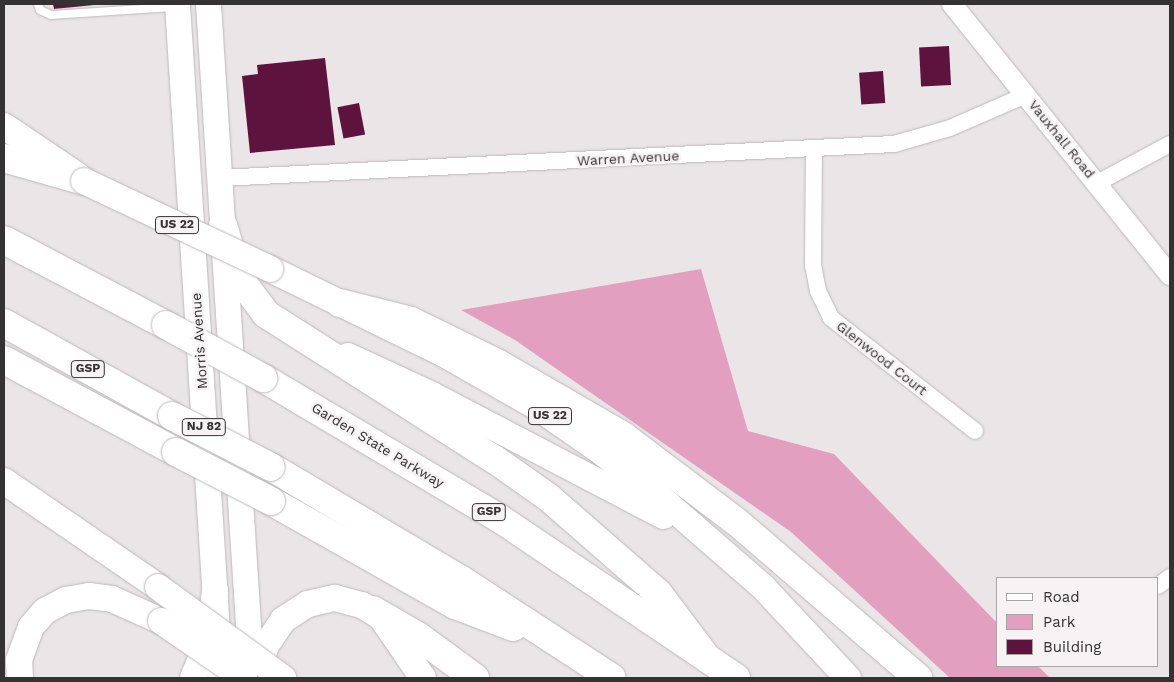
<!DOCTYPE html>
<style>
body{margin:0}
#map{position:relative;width:1174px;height:682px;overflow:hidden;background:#eae5e7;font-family:"Work Sans",sans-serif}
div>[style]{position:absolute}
.green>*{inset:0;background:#e39fc0}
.building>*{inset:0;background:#5d133e;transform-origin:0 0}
.roads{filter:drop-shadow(0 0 1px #bdb8ba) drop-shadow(0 0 1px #bdb8ba)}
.service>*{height:8px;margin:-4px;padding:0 4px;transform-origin:4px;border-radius:4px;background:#fff}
.minor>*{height:16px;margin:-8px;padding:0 8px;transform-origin:8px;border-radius:8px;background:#fff}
.tertiary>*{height:20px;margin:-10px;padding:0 10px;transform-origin:10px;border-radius:10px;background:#fff}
.primary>*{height:25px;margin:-12.5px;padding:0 12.5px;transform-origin:12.5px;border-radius:12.5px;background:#fff}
.trunk>*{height:26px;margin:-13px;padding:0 13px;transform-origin:13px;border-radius:13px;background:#fff}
.motorway>*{height:28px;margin:-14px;padding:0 14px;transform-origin:14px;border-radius:14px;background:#fff}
.bridges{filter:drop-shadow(0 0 1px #bdb8ba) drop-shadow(0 0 1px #bdb8ba)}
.trunk-bridge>*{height:26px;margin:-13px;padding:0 13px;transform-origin:13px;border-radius:13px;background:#fff}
.motorway-bridge>*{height:28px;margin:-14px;padding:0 14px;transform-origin:14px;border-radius:14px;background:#fff}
span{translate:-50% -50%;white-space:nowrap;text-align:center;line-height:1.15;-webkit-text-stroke:5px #f7f2f4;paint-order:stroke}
.shield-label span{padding:1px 4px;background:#f7f2f4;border:1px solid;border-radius:4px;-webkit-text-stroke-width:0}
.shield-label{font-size:12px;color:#343233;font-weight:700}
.street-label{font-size:14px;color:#343233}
.frame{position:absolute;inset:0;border:5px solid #343233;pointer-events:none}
.legend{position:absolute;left:996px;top:577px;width:162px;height:90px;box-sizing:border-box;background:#f7f2f4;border:1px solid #a9a5a7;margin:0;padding:6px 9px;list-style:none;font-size:15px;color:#343233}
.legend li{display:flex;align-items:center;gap:10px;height:25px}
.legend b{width:25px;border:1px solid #a9a5a7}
</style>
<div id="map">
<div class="green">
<i style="clip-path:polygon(701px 269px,748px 431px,834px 454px,998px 624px,998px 666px,1038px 666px,1050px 678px,950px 678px,791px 532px,515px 340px,461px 310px)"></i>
</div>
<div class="building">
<i style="clip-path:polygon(53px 4px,94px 4px,94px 5px,54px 9px)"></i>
<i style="left:949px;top:46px;width:39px;height:30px;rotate:87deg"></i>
<i style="clip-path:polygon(325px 58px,335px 145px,250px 153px,242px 76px,258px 74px,257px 65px)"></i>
<i style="left:883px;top:71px;width:32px;height:24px;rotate:86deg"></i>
<i style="left:359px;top:103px;width:32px;height:22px;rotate:79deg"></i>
</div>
<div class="roads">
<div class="service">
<i style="left:38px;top:4px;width:6px;rotate:72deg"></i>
<i style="left:40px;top:10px;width:12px;rotate:24deg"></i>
<i style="left:51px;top:15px;width:122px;rotate:-3.8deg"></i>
</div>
<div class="minor">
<i style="left:814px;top:148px;width:117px;rotate:90.5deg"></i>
<i style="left:813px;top:265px;width:26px;rotate:79deg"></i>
<i style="left:818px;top:291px;width:30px;rotate:64deg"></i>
<i style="left:831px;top:318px;width:183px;rotate:38.1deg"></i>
<i style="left:220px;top:178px;width:675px;rotate:-2.89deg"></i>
<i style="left:894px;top:144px;width:58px;rotate:-15.9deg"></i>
<i style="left:950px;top:128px;width:83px;rotate:-23.5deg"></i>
<i style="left:1097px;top:183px;width:83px;rotate:-28.1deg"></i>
<i style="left:1158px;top:586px;width:15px;rotate:-37deg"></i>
</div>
<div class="tertiary">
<i style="left:952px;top:4px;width:348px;rotate:51.2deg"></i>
</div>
<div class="primary">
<i style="left:177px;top:4px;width:675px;rotate:86.35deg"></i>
<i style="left:208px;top:4px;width:667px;rotate:86.31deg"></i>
</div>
<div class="trunk">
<i style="left:4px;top:126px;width:89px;rotate:34deg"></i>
<i style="left:270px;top:269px;width:194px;rotate:26deg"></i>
<i style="left:444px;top:354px;width:107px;rotate:29.7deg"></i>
<i style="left:537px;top:407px;width:72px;rotate:34.8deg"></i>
<i style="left:596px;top:448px;width:74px;rotate:37.3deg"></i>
<i style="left:655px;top:493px;width:143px;rotate:41deg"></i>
<i style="left:763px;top:587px;width:125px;rotate:47deg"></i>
<i style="left:348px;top:356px;width:93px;rotate:24.9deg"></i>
<i style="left:432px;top:395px;width:261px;rotate:27.6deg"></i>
<i style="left:4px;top:481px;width:187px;rotate:34.5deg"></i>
<i style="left:20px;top:678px;width:18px;rotate:-93deg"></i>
<i style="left:19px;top:660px;width:35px;rotate:-70deg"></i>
<i style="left:31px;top:627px;width:21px;rotate:-49deg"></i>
<i style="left:45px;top:611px;width:24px;rotate:-28deg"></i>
<i style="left:66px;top:600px;width:23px;rotate:-10deg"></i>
<i style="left:89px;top:596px;width:23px;rotate:7deg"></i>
<i style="left:112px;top:599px;width:54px;rotate:24.2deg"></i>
<i style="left:193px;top:678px;width:42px;rotate:-67.7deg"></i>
<i style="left:209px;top:639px;width:49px;rotate:-83deg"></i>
<i style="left:258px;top:678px;width:32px;rotate:-77deg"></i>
<i style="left:265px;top:647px;width:32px;rotate:-56deg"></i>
<i style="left:283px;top:620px;width:30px;rotate:-33deg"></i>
<i style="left:308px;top:604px;width:28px;rotate:-13deg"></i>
<i style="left:335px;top:598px;width:28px;rotate:15deg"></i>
<i style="left:362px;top:605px;width:22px;rotate:32deg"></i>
<i style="left:381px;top:617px;width:74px;rotate:55.5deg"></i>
</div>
<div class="motorway">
<i style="left:4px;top:158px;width:83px;rotate:16deg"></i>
<i style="left:223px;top:225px;width:53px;rotate:73.6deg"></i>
<i style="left:238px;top:276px;width:47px;rotate:53.6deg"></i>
<i style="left:266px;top:314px;width:270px;rotate:32.5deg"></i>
<i style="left:494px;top:459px;width:66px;rotate:35.1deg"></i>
<i style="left:548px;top:497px;width:146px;rotate:41.1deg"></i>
<i style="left:658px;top:593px;width:81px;rotate:53deg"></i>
<i style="left:4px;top:240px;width:183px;rotate:27.7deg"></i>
<i style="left:340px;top:303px;width:73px;rotate:14.2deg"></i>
<i style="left:411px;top:321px;width:98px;rotate:26deg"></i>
<i style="left:499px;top:364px;width:143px;rotate:30.1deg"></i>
<i style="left:623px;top:436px;width:144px;rotate:37.1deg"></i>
<i style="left:738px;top:523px;width:238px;rotate:40.7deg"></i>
<i style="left:4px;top:323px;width:192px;rotate:29deg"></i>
<i style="left:4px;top:360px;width:195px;rotate:28.1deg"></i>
<i style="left:263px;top:378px;width:274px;rotate:30.7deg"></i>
<i style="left:499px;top:518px;width:286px;rotate:34deg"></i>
<i style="left:271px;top:467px;width:220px;rotate:30.7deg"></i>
<i style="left:460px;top:579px;width:181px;rotate:33.1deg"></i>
<i style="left:271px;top:501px;width:211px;rotate:29.5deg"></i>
<i style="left:455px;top:605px;width:62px;rotate:20.8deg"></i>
<i style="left:373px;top:610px;width:52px;rotate:30deg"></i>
<i style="left:418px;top:636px;width:71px;rotate:36.4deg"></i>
</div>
</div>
<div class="bridges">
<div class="trunk-bridge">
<i style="left:84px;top:181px;width:206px;rotate:25.3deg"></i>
<i style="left:158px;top:587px;width:155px;rotate:36.1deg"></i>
<i style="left:161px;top:621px;width:101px;rotate:34.5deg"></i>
</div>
<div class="motorway-bridge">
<i style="left:166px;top:325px;width:111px;rotate:28.7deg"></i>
<i style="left:172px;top:416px;width:111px;rotate:27.3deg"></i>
<i style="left:176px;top:452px;width:107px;rotate:27.3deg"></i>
</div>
</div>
<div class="shield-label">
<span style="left:177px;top:225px">US 22</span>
<span style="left:88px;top:369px">GSP</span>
<span style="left:550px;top:416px">US 22</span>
<span style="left:204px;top:427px">NJ 82</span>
<span style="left:489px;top:512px">GSP</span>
</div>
<div class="street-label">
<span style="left:1062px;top:139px;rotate:51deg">Vauxhall Road</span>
<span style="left:628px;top:158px;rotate:-3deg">Warren Avenue</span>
<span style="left:199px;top:341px;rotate:-94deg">Morris Avenue</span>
<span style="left:882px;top:358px;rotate:38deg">Glenwood Court</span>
<span style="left:378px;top:445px;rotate:31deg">Garden State Parkway</span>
</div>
<div class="frame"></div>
<ul class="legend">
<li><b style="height:6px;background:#fff"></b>Road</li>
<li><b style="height:14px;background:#e39fc0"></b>Park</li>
<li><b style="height:14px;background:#5d133e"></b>Building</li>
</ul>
</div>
